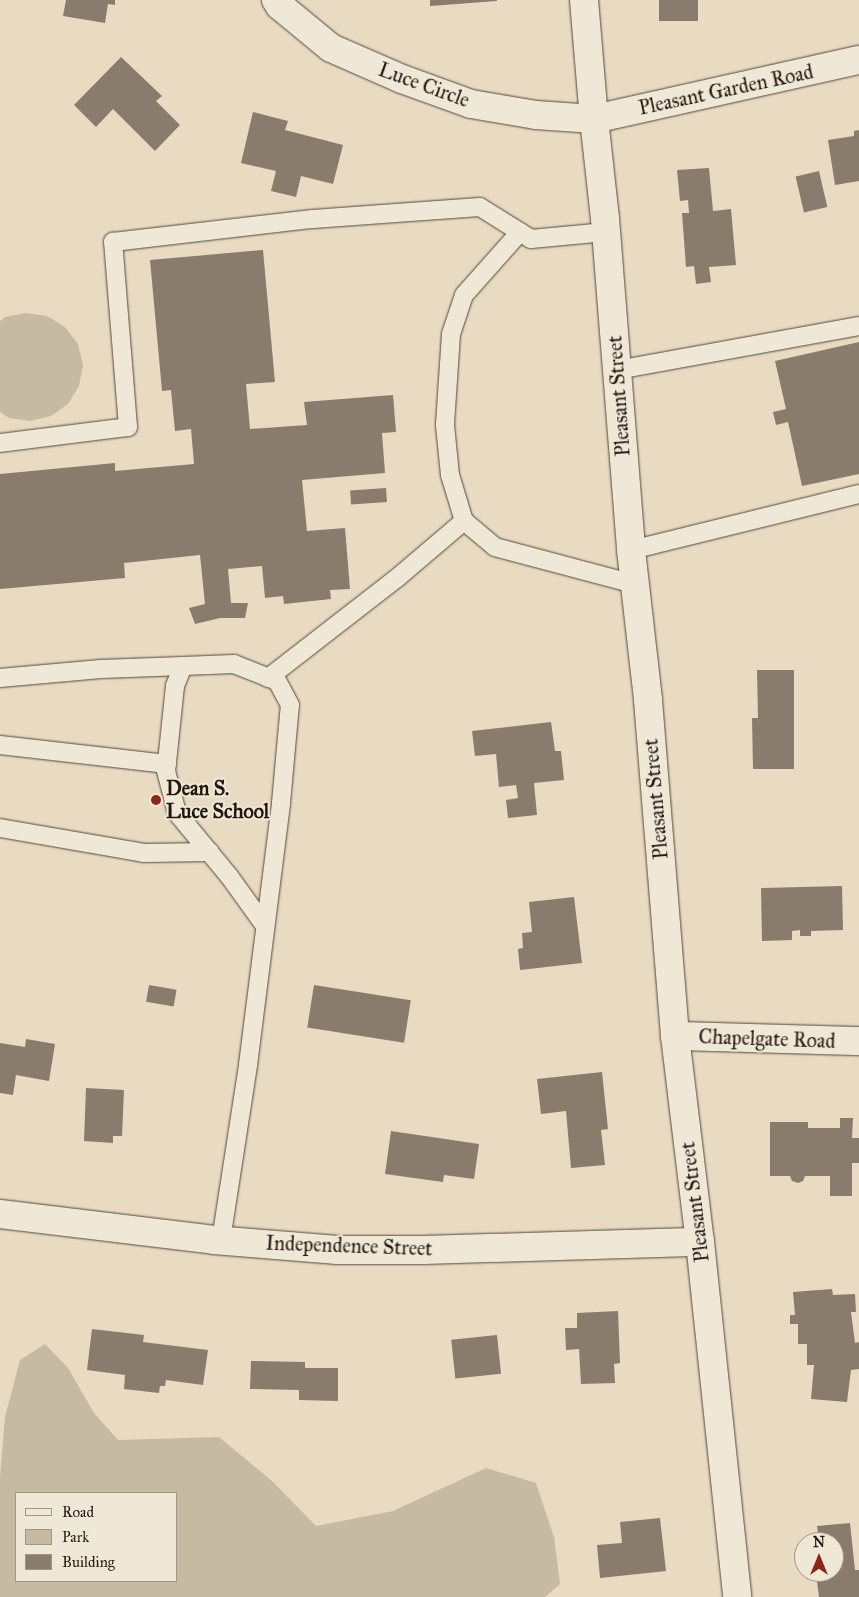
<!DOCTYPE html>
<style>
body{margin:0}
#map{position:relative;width:859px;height:1597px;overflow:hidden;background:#e8dbc1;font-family:"IM FELL Great Primer",serif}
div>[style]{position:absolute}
.green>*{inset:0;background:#c6baa3}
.building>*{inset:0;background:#897c6c;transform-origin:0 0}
.roads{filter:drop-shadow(0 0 1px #54473c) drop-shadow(0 0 1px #54473c)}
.service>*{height:18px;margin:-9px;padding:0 9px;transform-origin:9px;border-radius:9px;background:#f0e8d7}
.minor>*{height:28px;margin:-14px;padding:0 14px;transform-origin:14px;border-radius:14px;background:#f0e8d7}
.secondary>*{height:28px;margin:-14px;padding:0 14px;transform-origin:14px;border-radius:14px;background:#f0e8d7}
.dots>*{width:14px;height:14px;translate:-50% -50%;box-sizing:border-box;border:2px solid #f0e8d7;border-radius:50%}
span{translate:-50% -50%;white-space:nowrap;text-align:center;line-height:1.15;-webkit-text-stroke:4px #f0e8d7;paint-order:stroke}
.street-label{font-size:20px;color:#22160f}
.poi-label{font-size:20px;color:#22160f;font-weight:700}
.left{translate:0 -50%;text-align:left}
.legend{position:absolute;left:15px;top:1492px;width:162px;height:90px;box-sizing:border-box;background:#f0e8d7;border:1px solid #9e9487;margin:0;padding:6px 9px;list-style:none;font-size:15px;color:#22160f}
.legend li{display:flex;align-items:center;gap:10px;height:25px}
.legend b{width:25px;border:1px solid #9e9487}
.north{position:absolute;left:794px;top:1532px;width:50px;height:50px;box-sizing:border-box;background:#f0e8d7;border:1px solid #9e9487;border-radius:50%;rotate:0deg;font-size:14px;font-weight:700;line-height:20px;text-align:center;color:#22160f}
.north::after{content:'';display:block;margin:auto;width:18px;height:22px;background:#8f2418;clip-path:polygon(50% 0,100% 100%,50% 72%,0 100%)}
</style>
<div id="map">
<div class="green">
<i style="clip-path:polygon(26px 313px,47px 316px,65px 327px,78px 344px,83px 365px,79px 386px,68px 404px,51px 416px,30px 421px,9px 418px,0 412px,0 321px,5px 317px)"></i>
<i style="clip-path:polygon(evenodd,45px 1344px,68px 1368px,94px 1413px,118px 1440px,219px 1437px,272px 1481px,316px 1526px,393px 1511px,486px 1468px,536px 1483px,554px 1537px,560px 1584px,545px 1597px,0 1597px,0 1477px,5px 1417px,20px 1360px,45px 1344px,16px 1493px,176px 1493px,176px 1581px,16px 1581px,16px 1493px)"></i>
</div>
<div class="building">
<i style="clip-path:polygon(66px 0,115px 0,115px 5px,108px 4px,105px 23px,63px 16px)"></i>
<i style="clip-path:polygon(430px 0,497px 0,497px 1px,430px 6px)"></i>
<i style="left:659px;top:0;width:39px;height:21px"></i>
<i style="clip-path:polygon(121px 57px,162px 96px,156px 101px,180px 125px,155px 151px,113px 109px,96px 127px,74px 105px)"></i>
<i style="clip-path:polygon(253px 112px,288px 121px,285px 130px,343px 145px,333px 184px,301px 176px,296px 197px,271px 191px,276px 171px,241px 163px)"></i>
<i style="clip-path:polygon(859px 130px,859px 181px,835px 185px,828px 140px,854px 136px,854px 131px)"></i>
<i style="clip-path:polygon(709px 168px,713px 211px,731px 209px,736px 265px,709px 267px,711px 282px,696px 284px,694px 266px,686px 267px,682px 213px,689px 213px,688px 200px,680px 201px,677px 170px)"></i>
<i style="left:819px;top:171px;width:37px;height:24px;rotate:77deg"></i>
<i style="clip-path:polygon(263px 250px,275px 382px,246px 384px,250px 429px,307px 425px,304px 402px,393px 395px,396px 432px,382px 433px,385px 473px,302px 480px,307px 531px,345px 528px,350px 589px,330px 590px,331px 599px,284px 604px,283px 596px,265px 598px,262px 566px,228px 569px,231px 603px,248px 603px,245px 618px,220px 618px,195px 624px,189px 608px,205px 604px,200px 555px,124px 563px,125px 578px,0 589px,0 474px,115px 463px,115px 471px,194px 464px,191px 429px,175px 431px,171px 390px,162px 391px,150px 260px)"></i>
<i style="clip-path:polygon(859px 342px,859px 474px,802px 486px,788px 422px,776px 425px,773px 412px,786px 409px,775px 361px)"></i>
<i style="left:386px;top:488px;width:14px;height:36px;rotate:86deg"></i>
<i style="clip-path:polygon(757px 670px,794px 670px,794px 769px,753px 769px,752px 718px,758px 718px)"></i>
<i style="clip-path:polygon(551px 722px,555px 751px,561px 751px,564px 780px,534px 783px,537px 815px,508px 818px,506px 800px,518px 798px,516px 785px,499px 787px,496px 754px,475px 756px,472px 731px)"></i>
<i style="clip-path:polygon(842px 886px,843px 930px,811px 931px,811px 936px,800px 936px,800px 930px,792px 931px,792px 940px,762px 941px,761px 888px)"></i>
<i style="clip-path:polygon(574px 897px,582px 963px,520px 970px,518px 949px,523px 948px,522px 933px,532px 932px,529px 902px)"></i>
<i style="left:149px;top:985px;width:28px;height:17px;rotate:10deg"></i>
<i style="left:314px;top:985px;width:98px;height:43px;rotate:9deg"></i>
<i style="clip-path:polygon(26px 1039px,55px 1044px,49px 1081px,16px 1075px,13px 1095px,0 1093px,0 1043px,25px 1047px)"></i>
<i style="clip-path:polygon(602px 1072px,608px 1129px,601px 1130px,605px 1165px,571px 1168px,566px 1111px,541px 1114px,537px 1079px)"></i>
<i style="clip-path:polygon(86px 1088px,124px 1090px,122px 1136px,113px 1136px,113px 1143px,84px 1141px)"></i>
<i style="clip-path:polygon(840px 1118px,853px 1118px,852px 1138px,859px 1138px,859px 1163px,852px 1163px,852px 1196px,830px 1196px,830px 1176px,805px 1176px,803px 1181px,798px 1183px,792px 1181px,790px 1176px,770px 1176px,770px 1122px,808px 1122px,808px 1128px,840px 1128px)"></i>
<i style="clip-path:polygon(391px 1131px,479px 1144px,474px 1179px,444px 1175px,443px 1182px,385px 1174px)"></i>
<i style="clip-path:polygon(832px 1289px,833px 1295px,855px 1294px,856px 1312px,851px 1312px,855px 1343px,859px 1342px,859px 1369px,851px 1370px,847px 1402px,811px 1399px,814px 1365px,807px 1365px,807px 1344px,798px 1344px,798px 1324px,790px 1324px,790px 1315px,795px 1315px,793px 1292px)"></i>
<i style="clip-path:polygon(618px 1311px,620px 1363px,614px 1364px,615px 1383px,581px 1384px,579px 1349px,566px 1350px,565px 1328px,577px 1328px,577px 1313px)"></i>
<i style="clip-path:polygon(92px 1329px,144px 1335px,143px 1342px,208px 1350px,203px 1385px,166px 1380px,165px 1386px,160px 1386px,159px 1393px,124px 1389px,125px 1375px,87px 1370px)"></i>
<i style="left:497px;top:1335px;width:39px;height:46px;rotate:84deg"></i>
<i style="clip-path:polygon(251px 1361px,305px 1362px,305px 1368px,338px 1368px,338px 1401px,299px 1400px,299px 1390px,250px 1389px)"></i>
<i style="clip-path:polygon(660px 1518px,666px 1571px,600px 1578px,597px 1545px,622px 1543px,620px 1522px)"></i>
<i style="clip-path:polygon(850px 1523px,855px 1570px,859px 1570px,859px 1597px,819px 1597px,816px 1574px,838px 1572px,837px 1559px,834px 1560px,834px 1542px,819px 1542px,817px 1526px)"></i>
</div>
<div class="roads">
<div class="service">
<i style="left:520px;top:232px;width:84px;rotate:131.6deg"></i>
<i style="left:464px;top:295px;width:41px;rotate:108.4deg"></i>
<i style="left:451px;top:334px;width:91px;rotate:93.8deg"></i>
<i style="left:445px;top:425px;width:50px;rotate:84.3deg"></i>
<i style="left:450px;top:475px;width:48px;rotate:73.1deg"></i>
<i style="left:464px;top:521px;width:40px;rotate:40deg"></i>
<i style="left:495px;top:547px;width:144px;rotate:14.9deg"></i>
<i style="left:617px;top:370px;width:246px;rotate:-10.3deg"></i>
<i style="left:0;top:443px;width:129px;rotate:-7.1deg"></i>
<i style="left:128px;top:427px;width:186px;rotate:-94.6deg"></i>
<i style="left:113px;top:242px;width:201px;rotate:-6.6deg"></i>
<i style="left:313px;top:219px;width:167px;rotate:-4.1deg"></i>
<i style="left:480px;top:207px;width:60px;rotate:32.1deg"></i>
<i style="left:531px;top:239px;width:75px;rotate:-5.3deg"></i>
<i style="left:631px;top:550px;width:235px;rotate:-13.8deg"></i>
<i style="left:0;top:678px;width:101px;rotate:-5.1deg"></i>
<i style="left:101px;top:669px;width:82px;rotate:-2.1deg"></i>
<i style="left:268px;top:678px;width:163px;rotate:-37.8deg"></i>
<i style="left:397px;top:578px;width:88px;rotate:-40.4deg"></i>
<i style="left:0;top:745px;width:168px;rotate:6.5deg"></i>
<i style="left:0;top:828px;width:146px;rotate:9.8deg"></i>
<i style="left:144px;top:853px;width:66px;rotate:-0.9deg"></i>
<i style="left:221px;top:1240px;width:177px;rotate:-81.2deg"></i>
<i style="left:248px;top:1065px;width:264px;rotate:-82.8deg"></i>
<i style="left:281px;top:803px;width:98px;rotate:-84.8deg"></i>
<i style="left:290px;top:705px;width:27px;rotate:-118deg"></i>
<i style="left:277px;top:681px;width:46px;rotate:-158.4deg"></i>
<i style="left:234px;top:664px;width:51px;rotate:177.8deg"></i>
<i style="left:183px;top:666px;width:22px;rotate:112deg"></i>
<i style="left:175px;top:686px;width:85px;rotate:96deg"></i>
<i style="left:166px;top:771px;width:43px;rotate:75.3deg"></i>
<i style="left:177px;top:813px;width:82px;rotate:50.5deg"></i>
<i style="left:229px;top:876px;width:62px;rotate:54.2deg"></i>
</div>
<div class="minor">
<i style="left:276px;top:0;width:7px;rotate:56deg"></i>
<i style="left:280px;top:6px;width:66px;rotate:39.5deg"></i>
<i style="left:331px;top:48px;width:77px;rotate:23.6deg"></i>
<i style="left:402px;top:79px;width:73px;rotate:19.9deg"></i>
<i style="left:471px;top:104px;width:66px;rotate:9.6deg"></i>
<i style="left:536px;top:115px;width:58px;rotate:3.9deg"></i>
<i style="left:594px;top:119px;width:271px;rotate:-12.6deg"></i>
<i style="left:675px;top:1036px;width:184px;rotate:1.6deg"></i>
<i style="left:0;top:1214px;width:216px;rotate:6.9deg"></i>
<i style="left:214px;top:1240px;width:124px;rotate:4.6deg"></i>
<i style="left:338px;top:1250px;width:85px"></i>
<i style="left:423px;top:1250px;width:277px;rotate:-1.7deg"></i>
</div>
<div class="secondary">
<i style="left:584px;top:0;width:119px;rotate:85.2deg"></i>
<i style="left:594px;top:119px;width:100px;rotate:83.7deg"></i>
<i style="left:605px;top:218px;width:333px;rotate:85.5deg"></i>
<i style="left:631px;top:550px;width:151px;rotate:83.5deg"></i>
<i style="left:648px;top:700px;width:337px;rotate:85.4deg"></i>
<i style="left:675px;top:1036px;width:208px;rotate:83.1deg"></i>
<i style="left:700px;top:1242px;width:357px;rotate:84deg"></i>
</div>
</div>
<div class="dots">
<i style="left:156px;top:800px;background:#8f2418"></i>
</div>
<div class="street-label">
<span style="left:424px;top:85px;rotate:20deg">Luce Circle</span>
<span style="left:726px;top:90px;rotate:-12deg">Pleasant Garden Road</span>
<span style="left:619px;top:396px;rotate:-94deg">Pleasant Street</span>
<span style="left:656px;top:799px;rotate:-95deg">Pleasant Street</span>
<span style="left:767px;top:1039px;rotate:2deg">Chapelgate Road</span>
<span style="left:695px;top:1202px;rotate:-97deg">Pleasant Street</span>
<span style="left:349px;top:1246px;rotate:2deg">Independence Street</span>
</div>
<div class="poi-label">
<span class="left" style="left:166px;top:800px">Dean S.<br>Luce School</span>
</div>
<ul class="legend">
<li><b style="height:6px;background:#f0e8d7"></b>Road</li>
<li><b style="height:14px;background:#c6baa3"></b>Park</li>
<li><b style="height:14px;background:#897c6c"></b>Building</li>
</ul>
<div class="north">N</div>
</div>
